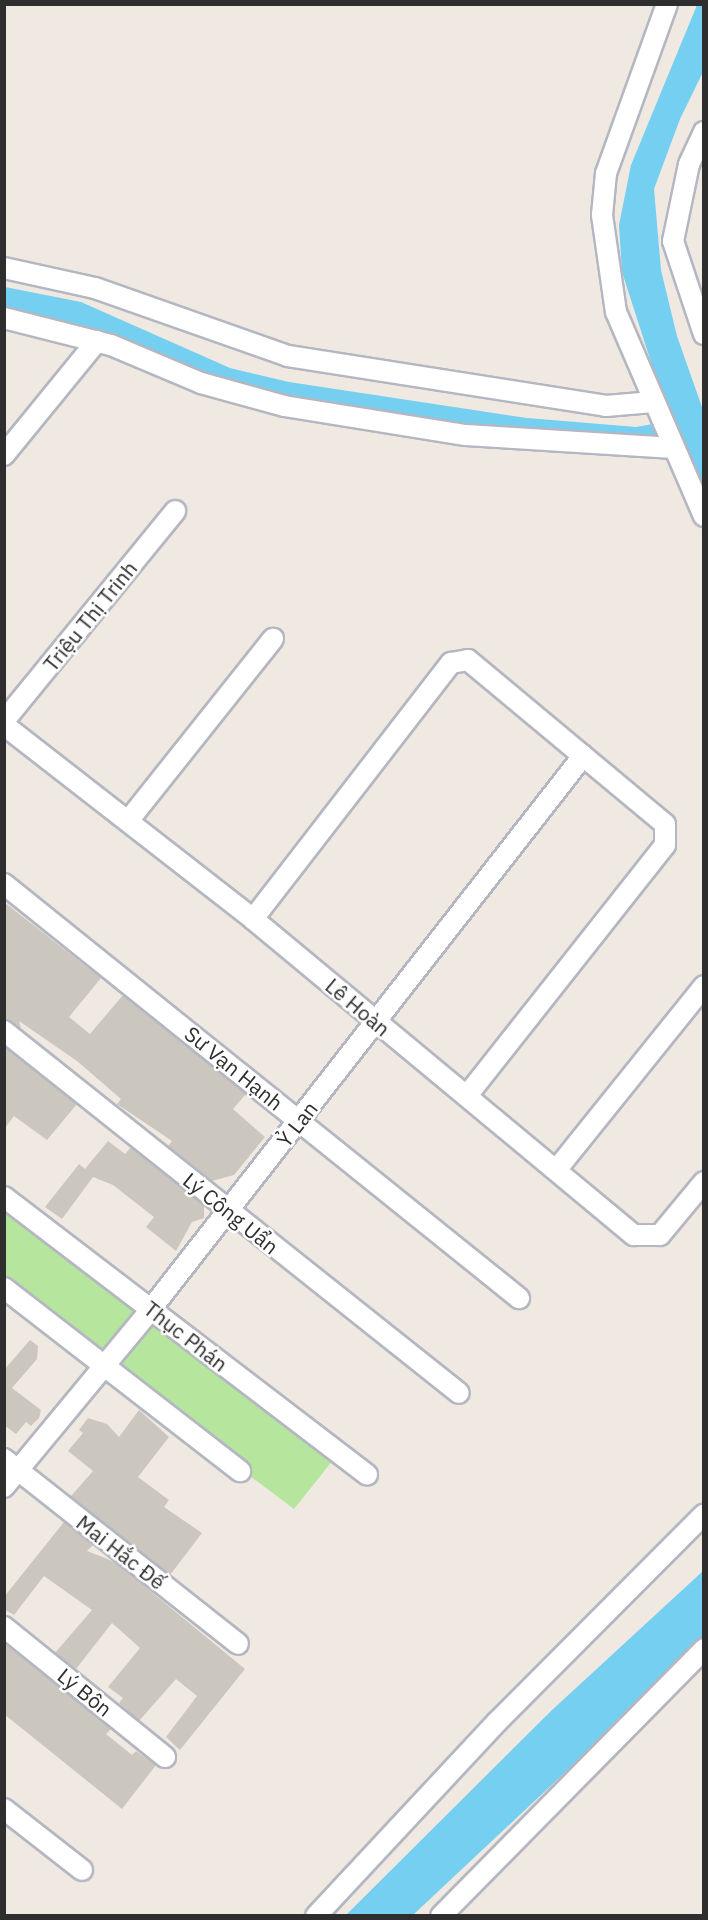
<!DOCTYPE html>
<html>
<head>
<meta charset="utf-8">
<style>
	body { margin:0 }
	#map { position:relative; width:708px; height:1920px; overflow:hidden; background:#efe9e1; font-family:"IBM Plex Sans",sans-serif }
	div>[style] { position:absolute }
	.green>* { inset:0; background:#b6e59e }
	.water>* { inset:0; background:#75cff0 }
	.building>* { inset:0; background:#cbc7bf }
	.roads { filter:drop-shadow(2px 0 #b4b7c1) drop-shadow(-2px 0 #b4b7c1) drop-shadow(0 2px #b4b7c1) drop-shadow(0 -2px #b4b7c1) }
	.minor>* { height:20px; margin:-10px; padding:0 10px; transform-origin:10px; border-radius:10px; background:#fff }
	span { translate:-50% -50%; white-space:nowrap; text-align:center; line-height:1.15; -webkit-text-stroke:5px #fff; paint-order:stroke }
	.street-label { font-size:21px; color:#2e2e2e }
	.frame { position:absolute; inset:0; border:6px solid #2e2e2e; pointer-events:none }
</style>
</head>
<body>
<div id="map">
	<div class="green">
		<div style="clip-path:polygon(4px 1197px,337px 1455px,294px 1509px,5px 1292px)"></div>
	</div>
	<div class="water">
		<div style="clip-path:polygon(697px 5px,703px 5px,703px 72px,680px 119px,654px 189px,661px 270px,677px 336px,703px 410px,703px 483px,678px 441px,522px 433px,242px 392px,94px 330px,5px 309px,5px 287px,81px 302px,230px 368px,289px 382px,527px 418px,636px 427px,670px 421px,622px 272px,619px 225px,631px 165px)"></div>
		<div style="clip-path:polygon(703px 1571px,703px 1643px,413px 1915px,345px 1916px,551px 1711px)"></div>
	</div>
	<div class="building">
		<div style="clip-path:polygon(4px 902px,101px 978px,69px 1017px,90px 1034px,123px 995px,246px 1094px,233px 1109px,265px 1137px,234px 1175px,212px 1181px,168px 1146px,172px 1141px,117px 1104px,121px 1099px,77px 1061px,19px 1021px,21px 1029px,4px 1019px)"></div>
		<div style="clip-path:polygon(4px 1047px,77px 1104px,47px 1140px,14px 1116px,4px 1129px)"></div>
		<div style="clip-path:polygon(108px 1141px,125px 1154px,131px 1147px,204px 1205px,204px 1218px,192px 1222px,176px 1251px,146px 1227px,154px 1217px,113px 1185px,93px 1177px,62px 1219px,45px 1207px,79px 1164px,85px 1169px)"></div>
		<div style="clip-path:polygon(30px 1340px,38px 1346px,37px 1359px,12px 1388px,41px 1410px,39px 1418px,31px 1426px,26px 1422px,16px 1434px,4px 1425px,4px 1370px)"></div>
		<div style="clip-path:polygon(139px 1410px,169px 1437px,138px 1477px,169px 1500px,164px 1507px,202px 1533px,170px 1575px,71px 1496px,93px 1471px,68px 1451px,83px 1433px,79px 1430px,88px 1418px,107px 1424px,119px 1437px)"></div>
		<div style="clip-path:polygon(64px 1522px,93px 1545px,87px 1551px,115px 1562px,245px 1669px,180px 1750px,166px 1737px,197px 1696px,176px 1679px,139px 1721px,119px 1703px,123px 1698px,108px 1687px,140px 1648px,112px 1623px,76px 1669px,55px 1653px,92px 1610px,44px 1576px,14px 1615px,4px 1609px,4px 1597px)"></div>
		<div style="clip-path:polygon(4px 1643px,111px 1729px,106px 1734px,132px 1755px,136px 1751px,156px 1765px,122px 1809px,4px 1714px)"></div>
	</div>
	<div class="roads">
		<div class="minor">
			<div style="left:667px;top:4px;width:180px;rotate:109.8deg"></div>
			<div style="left:606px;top:173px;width:42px;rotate:95.4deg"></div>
			<div style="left:602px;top:215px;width:98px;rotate:81.8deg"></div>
			<div style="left:616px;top:312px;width:222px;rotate:66.7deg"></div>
			<div style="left:704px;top:132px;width:35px;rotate:115deg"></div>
			<div style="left:689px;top:164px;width:79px;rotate:101.7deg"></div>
			<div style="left:673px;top:241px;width:98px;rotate:71.6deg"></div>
			<div style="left:4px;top:268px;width:93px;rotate:12.4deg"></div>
			<div style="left:95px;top:288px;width:205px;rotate:19.4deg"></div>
			<div style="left:288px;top:356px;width:322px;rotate:8.9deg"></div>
			<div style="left:606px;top:406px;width:47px;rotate:-4.9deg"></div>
			<div style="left:4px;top:318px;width:110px;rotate:14.2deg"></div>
			<div style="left:111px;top:345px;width:98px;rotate:22.9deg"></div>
			<div style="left:201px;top:383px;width:86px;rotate:15.5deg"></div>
			<div style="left:284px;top:406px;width:184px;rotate:9.1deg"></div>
			<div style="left:466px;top:435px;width:208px;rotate:3.6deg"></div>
			<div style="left:4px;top:455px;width:147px;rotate:-50.8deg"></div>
			<div style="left:4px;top:721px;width:271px;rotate:-50.8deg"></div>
			<div style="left:4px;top:725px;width:316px;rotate:37.9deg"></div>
			<div style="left:253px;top:919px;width:495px;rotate:39.7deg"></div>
			<div style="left:634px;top:1235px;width:26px"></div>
			<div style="left:660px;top:1235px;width:69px;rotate:-50.3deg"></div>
			<div style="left:128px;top:821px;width:233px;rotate:-51.5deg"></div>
			<div style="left:4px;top:884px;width:661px;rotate:38.8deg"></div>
			<div style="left:253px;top:919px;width:324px;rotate:-52.3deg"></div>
			<div style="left:451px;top:663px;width:17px;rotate:-10deg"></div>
			<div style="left:468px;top:660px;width:256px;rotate:39.8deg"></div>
			<div style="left:665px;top:824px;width:21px;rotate:90deg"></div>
			<div style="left:665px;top:845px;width:318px;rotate:128.3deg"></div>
			<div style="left:4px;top:1031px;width:581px;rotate:38.51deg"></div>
			<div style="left:557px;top:1169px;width:235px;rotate:-51.2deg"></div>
			<div style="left:4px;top:1197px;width:457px;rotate:37.4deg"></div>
			<div style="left:4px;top:1288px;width:299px;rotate:37.8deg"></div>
			<div style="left:4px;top:1459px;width:298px;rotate:38.3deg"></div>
			<div style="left:4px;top:1487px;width:231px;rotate:-50.4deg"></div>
			<div style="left:151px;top:1309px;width:702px;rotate:-52deg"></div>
			<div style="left:4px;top:1627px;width:207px;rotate:38.9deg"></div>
			<div style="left:4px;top:1809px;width:99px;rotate:38deg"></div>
			<div style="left:316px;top:1916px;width:265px;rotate:-47deg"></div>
			<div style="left:497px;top:1722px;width:293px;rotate:-45.1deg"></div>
			<div style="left:441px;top:1916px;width:375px;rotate:-45.4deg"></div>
		</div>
	</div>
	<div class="street-label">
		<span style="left:90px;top:616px;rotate:-51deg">Triệu Thị Trinh</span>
		<span style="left:358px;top:1007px;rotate:40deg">Lê Hoàn</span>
		<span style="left:234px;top:1068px;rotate:39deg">Sư Vạn Hạnh</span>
		<span style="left:297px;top:1124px;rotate:-52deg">Ỷ Lan</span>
		<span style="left:231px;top:1213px;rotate:39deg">Lý Công Uẩn</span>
		<span style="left:186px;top:1336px;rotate:38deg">Thục Phán</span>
		<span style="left:121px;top:1552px;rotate:38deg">Mai Hắc Đế</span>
		<span style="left:85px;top:1692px;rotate:39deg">Lý Bôn</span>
	</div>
	<div class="frame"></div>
</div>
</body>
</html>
